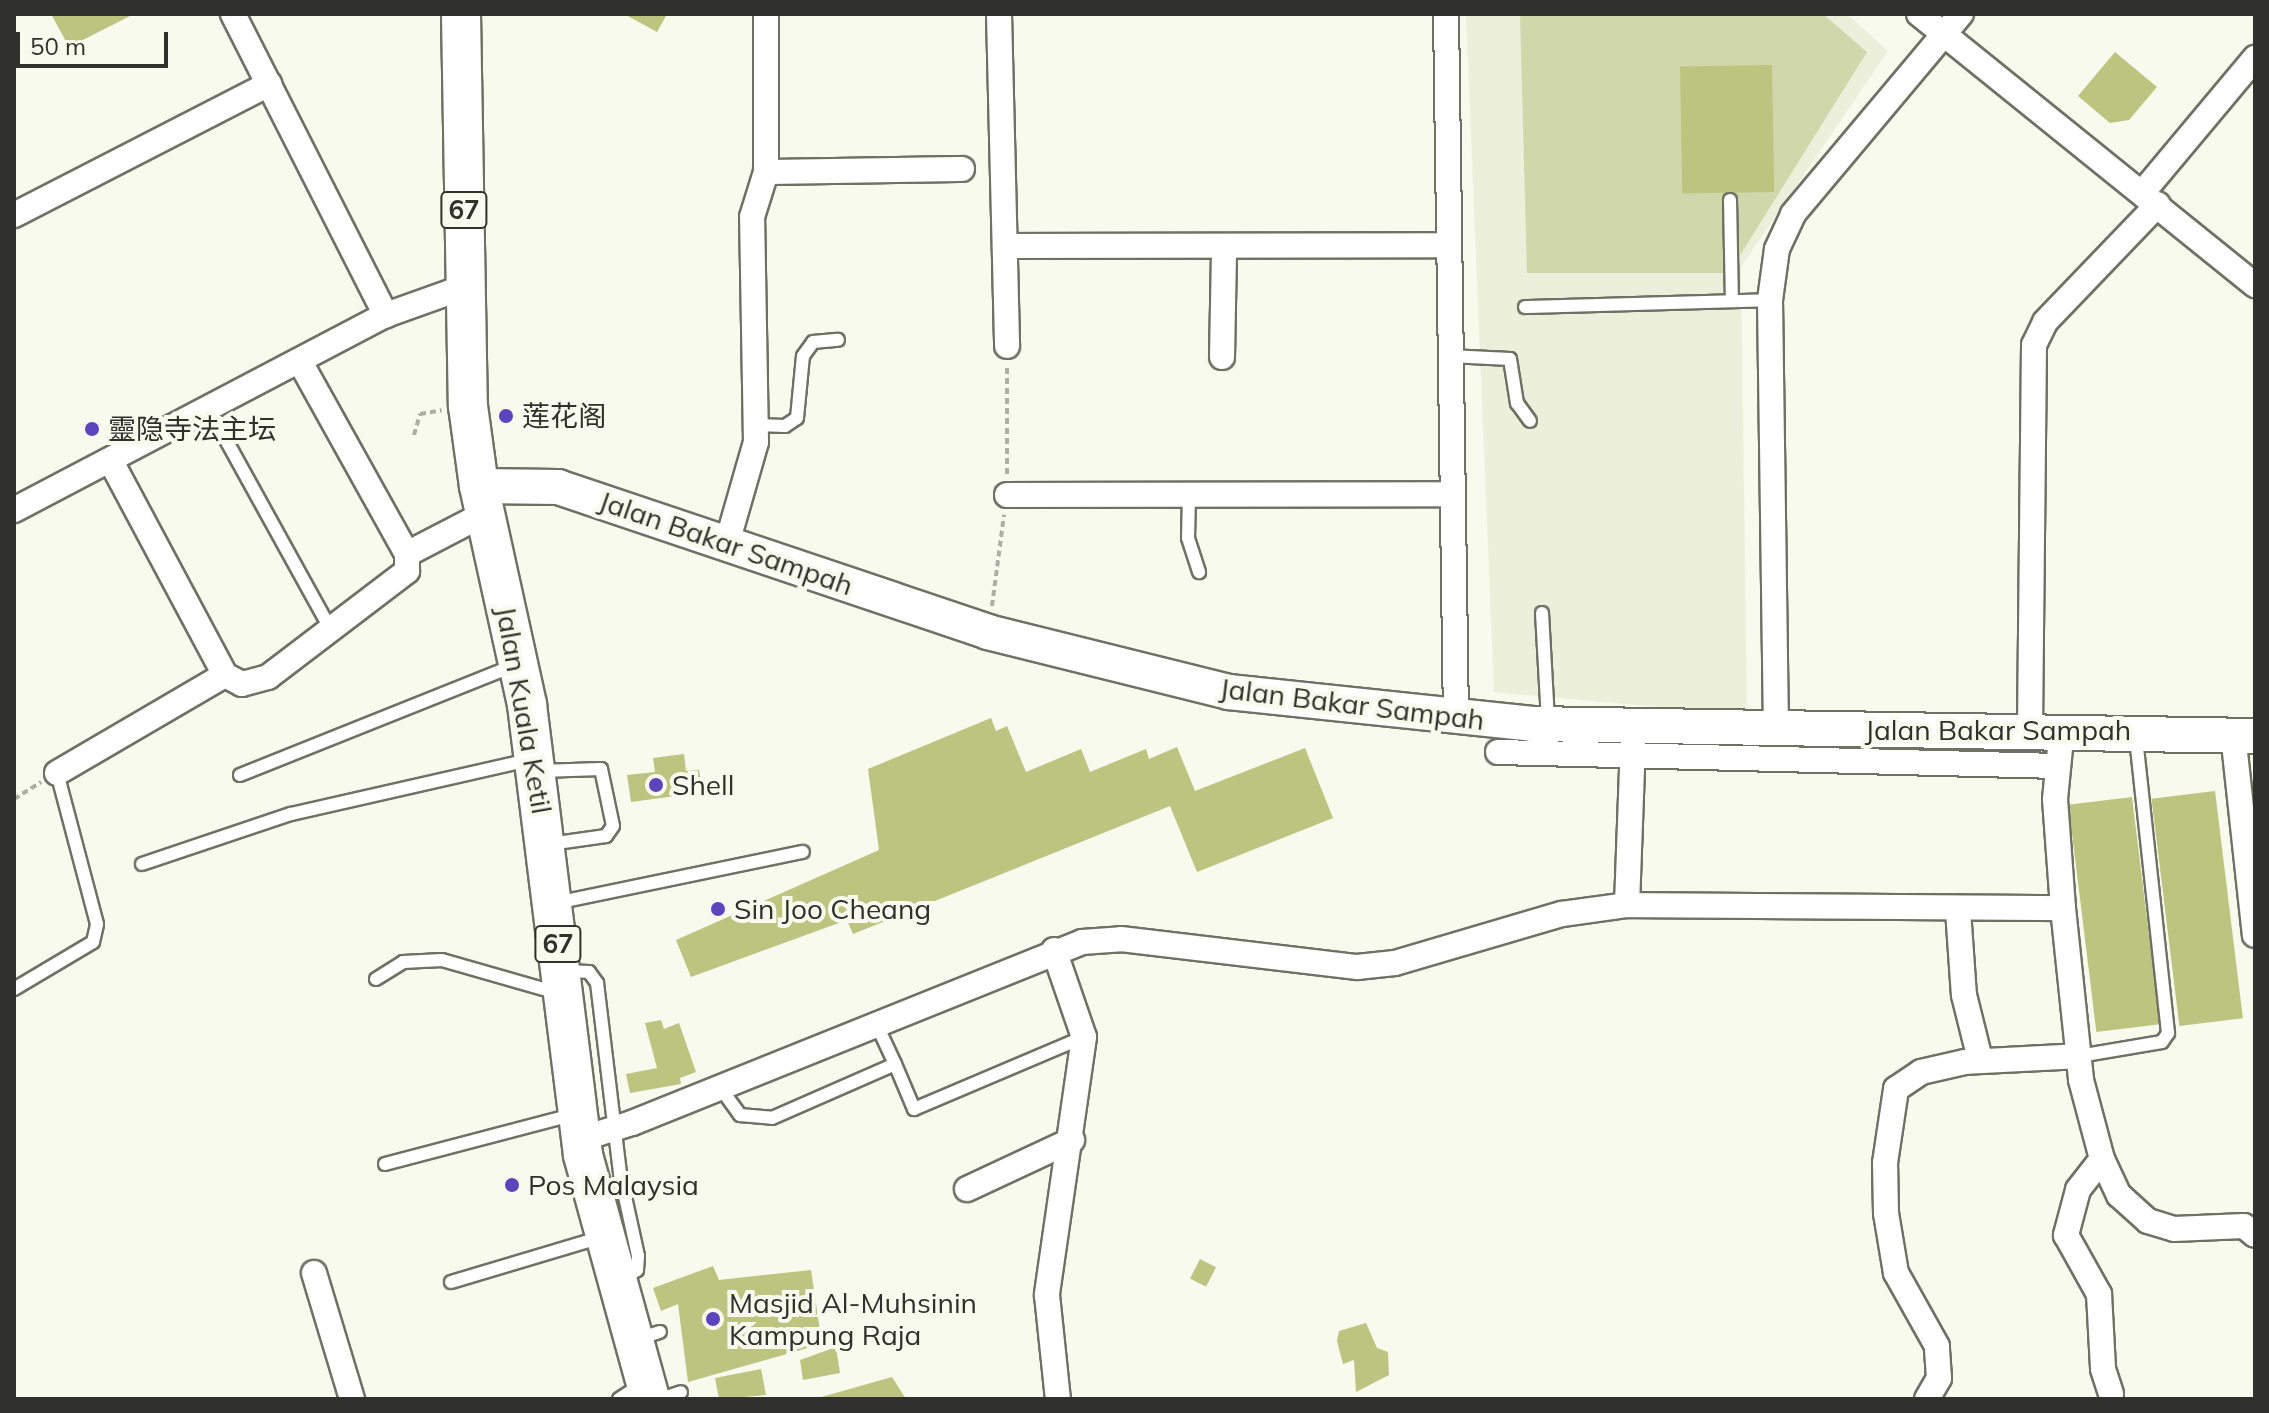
<!DOCTYPE html>
<html>
<head>
<meta charset="utf-8">
<style>
	body { margin:0 }
	#map { position:relative; width:2269px; height:1413px; overflow:hidden; background:#f7faec; font-family:Mulish,"Noto Sans SC",sans-serif }
	div>[style] { position:absolute }
	.built>* { inset:0; background:#ecf0db }
	.green>* { inset:0; background:#d0d7aa }
	.building>* { inset:0; background:#bbc57f; transform-origin:0 0 }
	.path>* { height:4px; margin-top:-2px; transform-origin:0; background:repeating-linear-gradient(90deg,#adafa5 0 6px,transparent 0 10px) }
	.roads { filter:drop-shadow(2px 0 #6f7165) drop-shadow(-2px 0 #6f7165) drop-shadow(0 2px #6f7165) drop-shadow(0 -2px #6f7165) }
	.service>* { height:12px; margin:-6px; padding:0 6px; transform-origin:6px; border-radius:6px; background:#fff }
	.minor>* { height:24px; margin:-12px; padding:0 12px; transform-origin:12px; border-radius:12px; background:#fff }
	.secondary>* { height:34px; margin:-17px; padding:0 17px; transform-origin:17px; border-radius:17px; background:#fff }
	.primary>* { height:38px; margin:-19px; padding:0 19px; transform-origin:19px; border-radius:19px; background:#fff }
	.dots>* { width:22px; height:22px; translate:-50% -50%; box-sizing:border-box; border:4px solid #f7faec; border-radius:50% }
	span { translate:-50% -50%; white-space:nowrap; text-align:center; line-height:1.15; -webkit-text-stroke:8px #f7faec; paint-order:stroke }
	.shield-label span { padding:2px 6px; background:#f7faec; border:2px solid; border-radius:6px; -webkit-text-stroke-width:0 }
	.shield-label { font-size:26px; color:#30312c; font-weight:700 }
	.poi-label { font-size:28px; color:#30312c }
	.left { translate:0 -50%; text-align:left }
	.street-label { font-size:28px; color:#30312c }
	.frame { position:absolute; inset:0; border:16px solid #30312c; pointer-events:none }
	.scale { position:absolute; left:16px; top:32px; width:152px; height:36px; box-sizing:border-box; border:4px solid #30312c; border-top:0; padding-left:10px; font-size:24px; line-height:28px; white-space:nowrap; color:#30312c; -webkit-text-stroke:6px #f7faec; paint-order:stroke }
</style>
</head>
<body>
<div id="map">
	<div class="built">
		<div style="clip-path:polygon(1466px 14px,1847px 14px,1888px 51px,1741px 267px,1747px 715px,1494px 692px)"></div>
	</div>
	<div class="green">
		<div style="clip-path:polygon(1520px 14px,1823px 14px,1867px 52px,1729px 273px,1527px 273px)"></div>
	</div>
	<div class="building">
		<div style="clip-path:polygon(51px 14px,134px 14px,69px 47px)"></div>
		<div style="clip-path:polygon(624px 14px,667px 14px,657px 32px)"></div>
		<div style="clip-path:polygon(2115px 52px,2157px 87px,2129px 120px,2110px 123px,2078px 96px)"></div>
		<div style="left:1772px;top:65px;width:127px;height:92px;rotate:89deg"></div>
		<div style="clip-path:polygon(991px 718px,996px 731px,1007px 726px,1026px 772px,1081px 749px,1090px 772px,1146px 749px,1149px 759px,1177px 747px,1195px 791px,1305px 748px,1333px 818px,1197px 872px,1170px 806px,853px 934px,847px 920px,691px 977px,676px 940px,879px 850px,868px 769px)"></div>
		<div style="clip-path:polygon(684px 754px,686px 771px,699px 770px,701px 783px,689px 785px,690px 794px,631px 802px,627px 775px,655px 772px,653px 758px)"></div>
		<div style="left:2215px;top:791px;width:229px;height:64px;rotate:83deg"></div>
		<div style="left:2132px;top:797px;width:229px;height:64px;rotate:83deg"></div>
		<div style="clip-path:polygon(661px 1020px,664px 1029px,679px 1023px,696px 1072px,680px 1078px,681px 1084px,630px 1093px,626px 1074px,657px 1068px,645px 1023px)"></div>
		<div style="left:1200px;top:1259px;width:18px;height:22px;rotate:27deg"></div>
		<div style="clip-path:polygon(713px 1266px,719px 1280px,811px 1270px,822px 1344px,688px 1382px,678px 1304px,661px 1311px,653px 1288px)"></div>
		<div style="clip-path:polygon(1366px 1323px,1377px 1348px,1388px 1352px,1389px 1375px,1356px 1392px,1354px 1360px,1343px 1364px,1337px 1341px,1339px 1331px)"></div>
		<div style="clip-path:polygon(836px 1347px,840px 1373px,803px 1380px,800px 1360px)"></div>
		<div style="clip-path:polygon(761px 1369px,766px 1395px,719px 1399px,715px 1378px)"></div>
		<div style="clip-path:polygon(892px 1377px,906px 1399px,818px 1399px,818px 1398px)"></div>
	</div>
	<div class="path">
		<div style="left:1007px;top:368px;width:107px;rotate:90deg"></div>
		<div style="left:414px;top:435px;width:22px;rotate:-74deg"></div>
		<div style="left:420px;top:414px;width:22px;rotate:-10deg"></div>
		<div style="left:992px;top:606px;width:92px;rotate:-82.5deg"></div>
		<div style="left:14px;top:799px;width:32px;rotate:-32deg"></div>
		<div style="left:2255px;top:1372px;width:20px;rotate:90deg"></div>
	</div>
	<div class="roads">
		<div class="service">
			<div style="left:1730px;top:200px;width:101px;rotate:88.9deg"></div>
			<div style="left:1525px;top:307px;width:245px;rotate:-1.6deg"></div>
			<div style="left:1449px;top:356px;width:61px;rotate:2.8deg"></div>
			<div style="left:1510px;top:359px;width:45px;rotate:81deg"></div>
			<div style="left:1517px;top:403px;width:22px;rotate:54deg"></div>
			<div style="left:209px;top:409px;width:252px;rotate:61.1deg"></div>
			<div style="left:756px;top:425px;width:29px;rotate:2deg"></div>
			<div style="left:785px;top:426px;width:14px;rotate:-34deg"></div>
			<div style="left:797px;top:418px;width:62px;rotate:-84.5deg"></div>
			<div style="left:803px;top:356px;width:17px;rotate:-54deg"></div>
			<div style="left:813px;top:342px;width:25px;rotate:-5deg"></div>
			<div style="left:1189px;top:495px;width:43px;rotate:91.3deg"></div>
			<div style="left:1188px;top:538px;width:36px;rotate:72deg"></div>
			<div style="left:1542px;top:613px;width:109px;rotate:86.8deg"></div>
			<div style="left:540px;top:771px;width:61px;rotate:-1.9deg"></div>
			<div style="left:601px;top:769px;width:58px;rotate:78.1deg"></div>
			<div style="left:613px;top:826px;width:12px;rotate:125deg"></div>
			<div style="left:606px;top:836px;width:57px;rotate:171.9deg"></div>
			<div style="left:240px;top:775px;width:296px;rotate:-21.8deg"></div>
			<div style="left:142px;top:864px;width:157px;rotate:-18.6deg"></div>
			<div style="left:291px;top:814px;width:243px;rotate:-12.8deg"></div>
			<div style="left:556px;top:903px;width:252px;rotate:-11.7deg"></div>
			<div style="left:564px;top:971px;width:25px;rotate:2deg"></div>
			<div style="left:589px;top:972px;width:14px;rotate:54deg"></div>
			<div style="left:597px;top:983px;width:192px;rotate:83.1deg"></div>
			<div style="left:620px;top:1174px;width:84px;rotate:77.6deg"></div>
			<div style="left:638px;top:1256px;width:14px;rotate:94deg"></div>
			<div style="left:637px;top:1270px;width:17px;rotate:149deg"></div>
			<div style="left:376px;top:979px;width:32px;rotate:-32deg"></div>
			<div style="left:403px;top:962px;width:39px;rotate:-3deg"></div>
			<div style="left:442px;top:960px;width:120px;rotate:16deg"></div>
			<div style="left:14px;top:989px;width:92px;rotate:-30.7deg"></div>
			<div style="left:93px;top:942px;width:18px;rotate:-77deg"></div>
			<div style="left:97px;top:924px;width:156px;rotate:-104.8deg"></div>
			<div style="left:2079px;top:1056px;width:84px;rotate:-9.6deg"></div>
			<div style="left:2162px;top:1042px;width:11px;rotate:-56deg"></div>
			<div style="left:2168px;top:1033px;width:297px;rotate:-96.2deg"></div>
			<div style="left:895px;top:1064px;width:49px;rotate:67.1deg"></div>
			<div style="left:914px;top:1109px;width:185px;rotate:-23deg"></div>
			<div style="left:719px;top:1086px;width:36px;rotate:54deg"></div>
			<div style="left:740px;top:1115px;width:32px;rotate:5deg"></div>
			<div style="left:772px;top:1118px;width:134px;rotate:-23.7deg"></div>
			<div style="left:895px;top:1064px;width:45px;rotate:-114.9deg"></div>
			<div style="left:385px;top:1164px;width:196px;rotate:-14.7deg"></div>
			<div style="left:451px;top:1282px;width:154px;rotate:-16.6deg"></div>
			<div style="left:638px;top:1339px;width:23px;rotate:-18deg"></div>
			<div style="left:619px;top:1399px;width:27px;rotate:-33deg"></div>
			<div style="left:661px;top:1399px;width:21px;rotate:-19deg"></div>
		</div>
		<div class="minor">
			<div style="left:233px;top:14px;width:338px;rotate:63.1deg"></div>
			<div style="left:999px;top:14px;width:332px;rotate:88.6deg"></div>
			<div style="left:1446px;top:14px;width:705px;rotate:89.19deg"></div>
			<div style="left:1919px;top:14px;width:432px;rotate:38.9deg"></div>
			<div style="left:766px;top:172px;width:158px;rotate:-90deg"></div>
			<div style="left:2143px;top:192px;width:175px;rotate:-50.1deg"></div>
			<div style="left:14px;top:215px;width:287px;rotate:-27.2deg"></div>
			<div style="left:1006px;top:246px;width:443px;rotate:-0.1deg"></div>
			<div style="left:1222px;top:357px;width:109px;rotate:-88.9deg"></div>
			<div style="left:1007px;top:495px;width:444px;rotate:-0.1deg"></div>
			<div style="left:14px;top:510px;width:420px;rotate:-27.7deg"></div>
			<div style="left:386px;top:315px;width:83px;rotate:-19.7deg"></div>
			<div style="left:727px;top:543px;width:105px;rotate:-74deg"></div>
			<div style="left:756px;top:442px;width:225px;rotate:-91deg"></div>
			<div style="left:752px;top:217px;width:47px;rotate:-72.7deg"></div>
			<div style="left:766px;top:172px;width:196px;rotate:-0.9deg"></div>
			<div style="left:407px;top:554px;width:87px;rotate:-27.5deg"></div>
			<div style="left:225px;top:675px;width:19px;rotate:28deg"></div>
			<div style="left:242px;top:684px;width:27px;rotate:-15deg"></div>
			<div style="left:268px;top:677px;width:175px;rotate:-37.3deg"></div>
			<div style="left:407px;top:571px;width:17px;rotate:-90deg"></div>
			<div style="left:407px;top:554px;width:220px;rotate:-119.1deg"></div>
			<div style="left:2030px;top:728px;width:383px;rotate:-89.4deg"></div>
			<div style="left:2034px;top:345px;width:25px;rotate:-64deg"></div>
			<div style="left:2045px;top:322px;width:163px;rotate:-46.2deg"></div>
			<div style="left:2062px;top:728px;width:71px;rotate:95.6deg"></div>
			<div style="left:2055px;top:799px;width:109px;rotate:85.8deg"></div>
			<div style="left:2063px;top:908px;width:173px;rotate:84deg"></div>
			<div style="left:2081px;top:1080px;width:82px;rotate:75.1deg"></div>
			<div style="left:2102px;top:1159px;width:40px;rotate:65deg"></div>
			<div style="left:2119px;top:1195px;width:39px;rotate:42deg"></div>
			<div style="left:2148px;top:1221px;width:27px;rotate:17deg"></div>
			<div style="left:2174px;top:1229px;width:70px;rotate:-2.5deg"></div>
			<div style="left:2244px;top:1226px;width:14px;rotate:39deg"></div>
			<div style="left:1776px;top:730px;width:430px;rotate:-90.8deg"></div>
			<div style="left:1770px;top:300px;width:51px;rotate:-82.2deg"></div>
			<div style="left:1777px;top:249px;width:38px;rotate:-65deg"></div>
			<div style="left:1793px;top:214px;width:261px;rotate:-50deg"></div>
			<div style="left:2233px;top:734px;width:202px;rotate:83.8deg"></div>
			<div style="left:1498px;top:752px;width:559px;rotate:1.43deg"></div>
			<div style="left:57px;top:773px;width:194px;rotate:-30.3deg"></div>
			<div style="left:225px;top:675px;width:244px;rotate:-118.1deg"></div>
			<div style="left:1627px;top:905px;width:166px;rotate:-87.9deg"></div>
			<div style="left:1958px;top:910px;width:85px;rotate:86deg"></div>
			<div style="left:1964px;top:995px;width:66px;rotate:76deg"></div>
			<div style="left:1054px;top:950px;width:92px;rotate:71deg"></div>
			<div style="left:1084px;top:1037px;width:261px;rotate:98.2deg"></div>
			<div style="left:1047px;top:1295px;width:105px;rotate:84deg"></div>
			<div style="left:581px;top:1139px;width:53px;rotate:-17.4deg"></div>
			<div style="left:632px;top:1123px;width:485px;rotate:-21.9deg"></div>
			<div style="left:1082px;top:942px;width:39px;rotate:-4deg"></div>
			<div style="left:1121px;top:939px;width:238px;rotate:6.8deg"></div>
			<div style="left:1357px;top:967px;width:38px;rotate:-6deg"></div>
			<div style="left:1395px;top:963px;width:174px;rotate:-16.4deg"></div>
			<div style="left:1562px;top:914px;width:66px;rotate:-7.9deg"></div>
			<div style="left:1627px;top:905px;width:436px;rotate:0.4deg"></div>
			<div style="left:2102px;top:1159px;width:39px;rotate:128deg"></div>
			<div style="left:2078px;top:1190px;width:47px;rotate:104.9deg"></div>
			<div style="left:2066px;top:1235px;width:68px;rotate:60.8deg"></div>
			<div style="left:2099px;top:1294px;width:75px;rotate:86.9deg"></div>
			<div style="left:2103px;top:1369px;width:26px;rotate:72deg"></div>
			<div style="left:967px;top:1189px;width:116px;rotate:-25deg"></div>
			<div style="left:314px;top:1273px;width:132px;rotate:73.2deg"></div>
			<div style="left:1927px;top:1399px;width:24px;rotate:-60deg"></div>
			<div style="left:1939px;top:1378px;width:32px;rotate:-94deg"></div>
			<div style="left:1937px;top:1346px;width:84px;rotate:-119.3deg"></div>
			<div style="left:1896px;top:1273px;width:61px;rotate:-99.5deg"></div>
			<div style="left:1886px;top:1213px;width:50px;rotate:-91.1deg"></div>
			<div style="left:1885px;top:1163px;width:75px;rotate:-81.5deg"></div>
			<div style="left:1896px;top:1089px;width:30px;rotate:-34deg"></div>
			<div style="left:1921px;top:1072px;width:45px;rotate:-12.8deg"></div>
			<div style="left:1965px;top:1062px;width:114px;rotate:-3deg"></div>
		</div>
		<div class="secondary">
			<div style="left:479px;top:486px;width:79px;rotate:0.7deg"></div>
			<div style="left:558px;top:487px;width:454px;rotate:18.6deg"></div>
			<div style="left:988px;top:632px;width:248px;rotate:14deg"></div>
			<div style="left:1229px;top:692px;width:305px;rotate:6deg"></div>
			<div style="left:1532px;top:724px;width:723px;rotate:0.95deg"></div>
		</div>
		<div class="primary">
			<div style="left:461px;top:14px;width:392px;rotate:89deg"></div>
			<div style="left:468px;top:406px;width:81px;rotate:82.2deg"></div>
			<div style="left:479px;top:486px;width:224px;rotate:77.6deg"></div>
			<div style="left:527px;top:705px;width:453px;rotate:82.9deg"></div>
			<div style="left:583px;top:1155px;width:253px;rotate:74.6deg"></div>
		</div>
	</div>
	<div class="dots">
		<div style="left:506px;top:416px;background:#5b44bc"></div>
		<div style="left:92px;top:429px;background:#5b44bc"></div>
		<div style="left:656px;top:785px;background:#5b44bc"></div>
		<div style="left:718px;top:909px;background:#5b44bc"></div>
		<div style="left:512px;top:1185px;background:#5b44bc"></div>
		<div style="left:713px;top:1319px;background:#5b44bc"></div>
	</div>
	<div class="shield-label">
		<span style="left:464px;top:210px">67</span>
		<span style="left:558px;top:944px">67</span>
	</div>
	<div class="poi-label">
		<span class="left" style="left:522px;top:416px">莲花阁</span>
		<span class="left" style="left:108px;top:429px">靈隐寺法主坛</span>
		<span class="left" style="left:672px;top:785px">Shell</span>
		<span class="left" style="left:734px;top:909px">Sin Joo Cheang</span>
		<span class="left" style="left:528px;top:1185px">Pos Malaysia</span>
		<span class="left" style="left:729px;top:1319px">Masjid Al-Muhsinin<br>Kampung Raja</span>
	</div>
	<div class="street-label">
		<span style="left:726px;top:543px;rotate:19deg">Jalan Bakar Sampah</span>
		<span style="left:1352px;top:704px;rotate:7deg">Jalan Bakar Sampah</span>
		<span style="left:524px;top:710px;rotate:80deg">Jalan Kuala Ketil</span>
		<span style="left:1998px;top:730px">Jalan Bakar Sampah</span>
	</div>
	<div class="frame"></div>
	<div class="scale">50 m</div>
</div>
</body>
</html>
